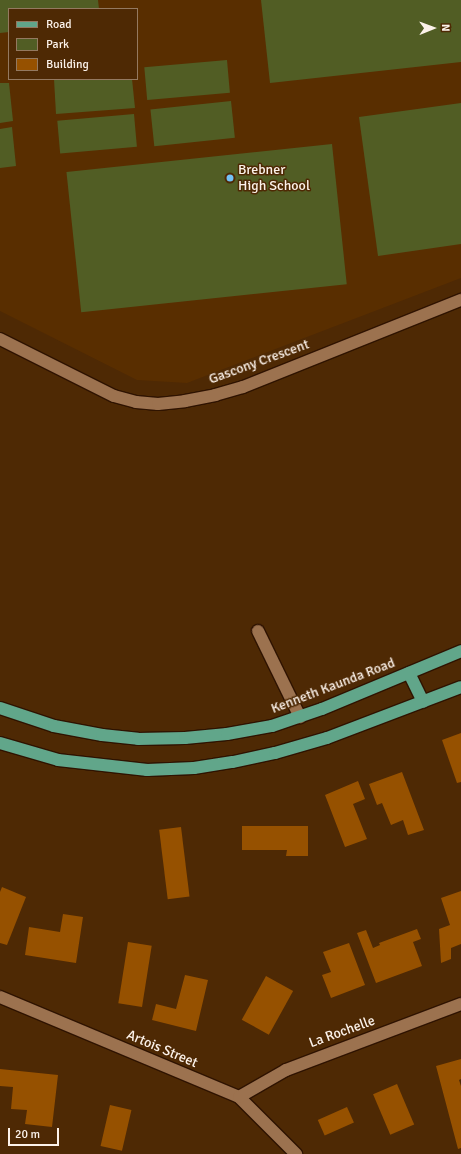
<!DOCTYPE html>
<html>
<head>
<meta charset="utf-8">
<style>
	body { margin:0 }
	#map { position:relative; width:461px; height:1154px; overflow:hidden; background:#4e2904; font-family:Signika,sans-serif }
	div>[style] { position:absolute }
	.built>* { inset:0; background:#592e00 }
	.green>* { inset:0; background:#515d24; transform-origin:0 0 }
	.building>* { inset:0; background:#965100; transform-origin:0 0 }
	.roads { filter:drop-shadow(1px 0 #2f1300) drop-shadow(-1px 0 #2f1300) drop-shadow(0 1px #2f1300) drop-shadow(0 -1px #2f1300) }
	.minor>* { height:12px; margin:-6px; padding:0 6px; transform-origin:6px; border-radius:6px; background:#9c724f }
	.major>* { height:12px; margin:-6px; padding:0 6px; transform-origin:6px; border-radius:6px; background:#61a68a }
	.dots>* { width:11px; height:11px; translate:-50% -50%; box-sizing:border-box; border:2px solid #4e2904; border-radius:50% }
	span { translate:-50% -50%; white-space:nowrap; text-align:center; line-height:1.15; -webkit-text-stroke:3px #4e2904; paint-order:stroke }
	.poi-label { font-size:14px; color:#fcf2ea }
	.left { translate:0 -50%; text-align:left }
	.street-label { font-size:14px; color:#fcf2ea }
	.legend { position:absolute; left:8px; top:8px; width:130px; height:72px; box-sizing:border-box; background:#4e2904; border:1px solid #947960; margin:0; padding:5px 7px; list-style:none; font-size:12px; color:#fcf2ea }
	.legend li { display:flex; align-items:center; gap:8px; height:20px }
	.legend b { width:20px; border:1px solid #947960 }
	.north { position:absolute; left:413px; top:8px; width:40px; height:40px; -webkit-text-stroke:3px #4e2904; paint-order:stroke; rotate:89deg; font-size:11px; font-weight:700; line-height:16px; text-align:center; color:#fcf2ea }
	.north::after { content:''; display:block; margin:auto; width:14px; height:18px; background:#fcf2ea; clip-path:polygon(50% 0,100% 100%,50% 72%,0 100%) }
	.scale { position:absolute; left:8px; top:1128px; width:51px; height:18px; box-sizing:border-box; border:2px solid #fcf2ea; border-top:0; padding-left:5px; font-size:12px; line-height:14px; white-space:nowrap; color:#fcf2ea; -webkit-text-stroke:3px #4e2904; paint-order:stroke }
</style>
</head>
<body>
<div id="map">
	<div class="built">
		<div style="clip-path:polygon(evenodd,0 0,461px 0,461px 278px,187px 383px,137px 380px,0 311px,0 0,9px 9px,137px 9px,137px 79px,9px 79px,9px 9px)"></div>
	</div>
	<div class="green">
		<div style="clip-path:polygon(0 0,98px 0,99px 9px,9px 9px,9px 32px,0 33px)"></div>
		<div style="clip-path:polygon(261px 0,461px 0,461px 62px,270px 83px)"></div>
		<div style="left:227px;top:60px;width:33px;height:83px;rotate:85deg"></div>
		<div style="clip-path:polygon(54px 79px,132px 79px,135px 108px,56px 114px)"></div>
		<div style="clip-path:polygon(0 83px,9px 83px,13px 121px,0 123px)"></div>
		<div style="left:231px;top:101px;width:37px;height:81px;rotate:84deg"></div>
		<div style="clip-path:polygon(461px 103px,461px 244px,378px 256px,359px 117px)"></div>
		<div style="left:134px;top:114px;width:33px;height:77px;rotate:85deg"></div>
		<div style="clip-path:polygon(12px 127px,16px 166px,0 168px,0 129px)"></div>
		<div style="left:332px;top:144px;width:141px;height:267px;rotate:84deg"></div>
	</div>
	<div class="building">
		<div style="clip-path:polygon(461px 733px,461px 782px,457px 783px,442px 740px)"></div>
		<div style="clip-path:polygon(402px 772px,424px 830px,408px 835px,403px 820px,391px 825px,382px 803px,377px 805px,369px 784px)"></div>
		<div style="clip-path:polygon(358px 781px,365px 799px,353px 804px,367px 839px,345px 847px,325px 795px)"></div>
		<div style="clip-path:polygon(242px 826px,308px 826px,308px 856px,286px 856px,287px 850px,242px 850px)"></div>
		<div style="left:181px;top:827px;width:70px;height:22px;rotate:83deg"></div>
		<div style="clip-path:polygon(2px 887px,26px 897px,7px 945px,0 943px,0 892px)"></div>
		<div style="clip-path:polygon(461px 891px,461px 944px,451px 948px,451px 959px,441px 963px,439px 929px,450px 925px,441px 898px)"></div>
		<div style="clip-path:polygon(63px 914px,83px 917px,76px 963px,25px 955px,29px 927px,60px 932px)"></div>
		<div style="clip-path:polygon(417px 929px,421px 939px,413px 942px,422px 966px,376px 983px,357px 933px,366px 930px,373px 948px,380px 945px,379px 943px)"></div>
		<div style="left:128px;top:942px;width:24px;height:62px;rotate:9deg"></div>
		<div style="clip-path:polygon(349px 943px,365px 985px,331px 998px,322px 975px,331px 972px,323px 952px)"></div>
		<div style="clip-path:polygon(185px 975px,208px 980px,196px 1031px,152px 1020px,156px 1004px,176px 1009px)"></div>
		<div style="left:266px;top:976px;width:31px;height:50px;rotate:29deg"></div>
		<div style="clip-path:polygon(461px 1059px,461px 1079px,459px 1080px,461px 1086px,461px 1148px,458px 1149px,436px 1066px)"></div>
		<div style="clip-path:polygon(0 1069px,58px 1075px,52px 1127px,25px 1124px,27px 1110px,11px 1109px,13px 1087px,0 1086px)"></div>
		<div style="left:397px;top:1084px;width:44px;height:26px;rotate:67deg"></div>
		<div style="left:110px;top:1105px;width:22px;height:42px;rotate:13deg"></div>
		<div style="left:347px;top:1107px;width:17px;height:32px;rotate:66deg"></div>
	</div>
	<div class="roads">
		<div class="minor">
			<div style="left:0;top:339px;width:127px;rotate:26.6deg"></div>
			<div style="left:114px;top:396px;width:23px;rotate:15deg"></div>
			<div style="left:136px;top:402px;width:22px;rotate:5deg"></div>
			<div style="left:158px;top:404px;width:27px;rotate:-6deg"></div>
			<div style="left:185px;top:401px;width:31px;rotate:-11deg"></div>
			<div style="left:215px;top:395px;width:29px;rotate:-16deg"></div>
			<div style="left:243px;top:387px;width:235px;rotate:-21.8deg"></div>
			<div style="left:258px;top:631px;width:96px;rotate:64deg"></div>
			<div style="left:0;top:997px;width:259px;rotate:22.7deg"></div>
			<div style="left:239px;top:1097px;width:81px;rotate:45deg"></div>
			<div style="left:239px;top:1097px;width:54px;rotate:-29.9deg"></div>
			<div style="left:286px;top:1070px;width:187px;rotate:-20.7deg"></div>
		</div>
		<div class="major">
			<div style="left:409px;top:673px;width:32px;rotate:64deg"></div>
			<div style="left:0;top:708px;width:57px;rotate:18.4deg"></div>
			<div style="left:54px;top:726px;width:49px;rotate:10.6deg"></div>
			<div style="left:102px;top:735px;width:36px;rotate:6deg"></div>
			<div style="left:138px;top:739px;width:47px;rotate:-1.2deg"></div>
			<div style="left:185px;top:738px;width:42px;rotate:-5.4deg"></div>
			<div style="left:227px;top:734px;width:46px;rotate:-10.1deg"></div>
			<div style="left:272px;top:726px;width:53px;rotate:-18.8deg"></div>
			<div style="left:322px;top:709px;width:151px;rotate:-22.6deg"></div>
			<div style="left:0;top:743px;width:60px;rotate:16.3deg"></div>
			<div style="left:58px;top:760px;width:90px;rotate:6.4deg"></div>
			<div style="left:147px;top:770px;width:47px;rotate:-2.4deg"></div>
			<div style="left:194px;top:768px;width:39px;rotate:-9deg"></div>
			<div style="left:233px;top:762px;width:43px;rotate:-12.1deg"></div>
			<div style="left:275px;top:753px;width:54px;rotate:-16.1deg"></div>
			<div style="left:327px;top:738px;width:143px;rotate:-20.8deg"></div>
		</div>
	</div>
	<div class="dots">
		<div style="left:230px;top:178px;background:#73c1f5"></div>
	</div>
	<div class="poi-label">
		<span class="left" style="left:238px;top:178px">Brebner<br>High School</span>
	</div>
	<div class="street-label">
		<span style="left:259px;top:362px;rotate:-20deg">Gascony Crescent</span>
		<span style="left:333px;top:686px;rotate:-21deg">Kenneth Kaunda Road</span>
		<span style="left:342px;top:1032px;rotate:-20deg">La Rochelle</span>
		<span style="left:162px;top:1049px;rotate:23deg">Artois Street</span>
	</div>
	<ul class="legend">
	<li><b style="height:5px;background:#61a68a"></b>Road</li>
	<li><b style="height:11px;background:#515d24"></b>Park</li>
	<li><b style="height:11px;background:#965100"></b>Building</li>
	</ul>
	<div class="north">N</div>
	<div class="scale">20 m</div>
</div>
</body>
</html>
